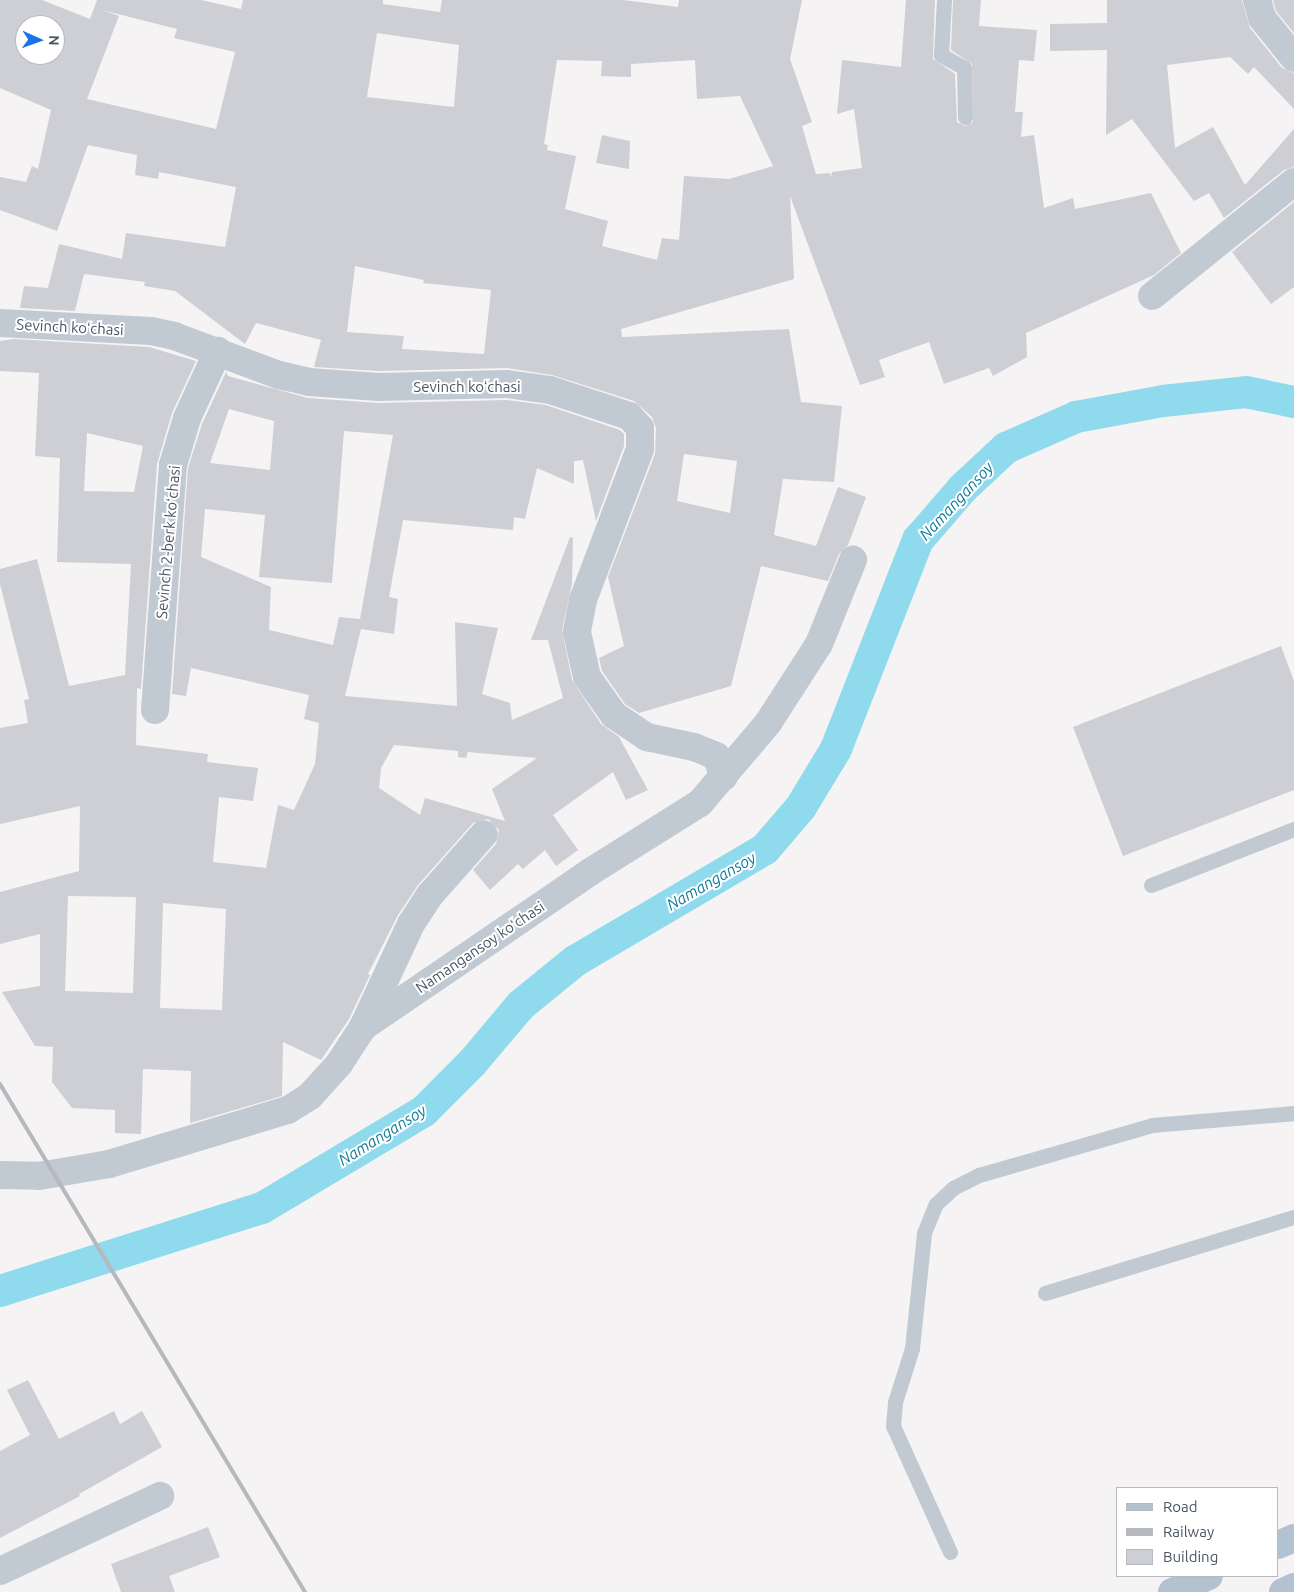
<!DOCTYPE html>
<html>
<head>
<meta charset="utf-8">
<style>
	body { margin:0 }
	#map { position:relative; width:1294px; height:1592px; overflow:hidden; background:#f5f3f3; font-family:Ubuntu,sans-serif }
	div>[style] { position:absolute }
	.canal>* { height:32px; margin:-16px; padding:0 16px; transform-origin:16px; border-radius:16px; background:#90daee }
	.building>* { inset:0; background:#cdcfd5 }
	.service>* { height:15px; margin:-7.5px; padding:0 7.5px; transform-origin:7.5px; border-radius:7.5px; background:#c1cad2 }
	.minor>* { height:28px; margin:-14px; padding:0 14px; transform-origin:14px; border-radius:14px; background:#c1cad2 }
	.primary>* { height:28px; margin:-14px; padding:0 14px; transform-origin:14px; border-radius:14px; background:#b3c2d1 }
	.rail>* { height:4px; margin:-2px; padding:0 2px; transform-origin:2px; border-radius:2px; background:#b5b8bd }
	span { translate:-50% -50%; white-space:nowrap; text-align:center; line-height:1.15; -webkit-text-stroke:4px #fff; paint-order:stroke }
	.street-label { font-size:15px; color:#4a5661 }
	.water-label { font-size:16px; color:#0c7c9b; font-style:italic }
	.legend { position:absolute; left:1116px; top:1487px; width:162px; height:90px; box-sizing:border-box; background:#fff; border:1px solid #b7bbc0; margin:0; padding:6px 9px; list-style:none; font-size:15px; color:#4a5661 }
	.legend li { display:flex; align-items:center; gap:10px; height:25px }
	.legend b { width:25px; border:1px solid #b7bbc0 }
	.north { position:absolute; left:15px; top:15px; width:50px; height:50px; box-sizing:border-box; background:#fff; border:1px solid #b7bbc0; border-radius:50%; rotate:92deg; font-size:14px; font-weight:700; line-height:20px; text-align:center; color:#4a5661 }
	.north::after { content:''; display:block; margin:auto; width:18px; height:22px; background:#1a73e8; clip-path:polygon(50% 0,100% 100%,50% 72%,0 100%) }
</style>
</head>
<body>
<div id="map">
	<div class="canal">
		<div style="left:0;top:1291px;width:275px;rotate:-17.6deg"></div>
		<div style="left:262px;top:1208px;width:189px;rotate:-30.9deg"></div>
		<div style="left:424px;top:1111px;width:68px;rotate:-45deg"></div>
		<div style="left:472px;top:1063px;width:76px;rotate:-49.8deg"></div>
		<div style="left:521px;top:1005px;width:70px;rotate:-39.2deg"></div>
		<div style="left:575px;top:961px;width:221px;rotate:-30.5deg"></div>
		<div style="left:765px;top:849px;width:55px;rotate:-49.4deg"></div>
		<div style="left:801px;top:807px;width:68px;rotate:-58.9deg"></div>
		<div style="left:836px;top:749px;width:225px;rotate:-68.6deg"></div>
		<div style="left:918px;top:540px;width:69px;rotate:-49.1deg"></div>
		<div style="left:963px;top:488px;width:59px;rotate:-42.9deg"></div>
		<div style="left:1006px;top:448px;width:77px;rotate:-23.9deg"></div>
		<div style="left:1076px;top:417px;width:88px;rotate:-10.4deg"></div>
		<div style="left:1163px;top:401px;width:83px;rotate:-6.2deg"></div>
		<div style="left:1246px;top:392px;width:49px;rotate:11.8deg"></div>
	</div>
	<div class="building">
		<div style="clip-path:polygon(evenodd,0 0,42px 0,90px 19px,97px 0,201px 0,241px 9px,243px 0,383px 0,383px 4px,440px 12px,442px 0,623px 0,678px 7px,679px 0,802px 0,790px 59px,812px 122px,802px 126px,816px 174px,830px 173px,831px 177px,832px 172px,862px 168px,854px 109px,837px 114px,842px 60px,901px 67px,906px 0,935px 0,933px 59px,955px 74px,957px 122px,965px 126px,973px 122px,972px 64px,951px 50px,953px 0,981px 0,979px 26px,1037px 30px,1034px 61px,1019px 60px,1015px 112px,1023px 112px,1021px 137px,1034px 135px,1044px 208px,1073px 198px,1075px 209px,1151px 193px,1181px 253px,1154px 275px,1026px 333px,1027px 357px,993px 376px,989px 368px,944px 384px,929px 342px,879px 360px,885px 377px,860px 385px,790px 196px,794px 279px,621px 329px,622px 337px,789px 329px,801px 402px,842px 406px,834px 482px,783px 479px,774px 535px,816px 546px,838px 487px,866px 497px,848px 545px,839px 554px,828px 581px,761px 566px,731px 686px,639px 713px,625px 704px,602px 671px,599px 658px,624px 646px,608px 577px,655px 454px,656px 428px,652px 417px,634px 401px,552px 375px,507px 368px,379px 371px,314px 367px,321px 340px,256px 323px,245px 344px,175px 291px,144px 286px,145px 282px,84px 274px,75px 311px,20px 308px,24px 286px,48px 288px,59px 244px,122px 259px,126px 233px,225px 247px,236px 187px,159px 172px,158px 179px,135px 175px,137px 155px,88px 145px,57px 231px,0 210px,0 177px,26px 182px,32px 166px,38px 169px,51px 110px,0 88px,0 0,102px 10px,177px 29px,174px 38px,235px 52px,216px 129px,87px 99px,119px 16px,102px 10px,0 0,25px 25px,55px 25px,55px 55px,25px 55px,25px 25px,0 0,377px 33px,459px 45px,454px 107px,367px 97px,377px 33px,0 0,557px 60px,602px 61px,601px 76px,631px 77px,631px 64px,695px 60px,697px 99px,740px 96px,773px 166px,729px 179px,684px 176px,679px 240px,662px 238px,657px 260px,602px 246px,608px 221px,565px 209px,576px 156px,547px 150px,548px 145px,544px 144px,557px 60px,0 0,355px 266px,424px 280px,423px 283px,491px 290px,484px 354px,402px 349px,404px 336px,347px 332px,355px 266px,0 0,684px 454px,737px 461px,730px 513px,677px 501px,684px 454px)"></div>
		<div style="clip-path:polygon(1107px 0,1242px 0,1250px 28px,1282px 68px,1294px 73px,1294px 109px,1254px 67px,1248px 74px,1230px 57px,1167px 65px,1175px 148px,1213px 127px,1245px 185px,1294px 129px,1294px 167px,1284px 170px,1224px 218px,1209px 193px,1194px 201px,1132px 119px,1106px 135px,1107px 50px,1050px 51px,1050px 24px,1107px 23px)"></div>
		<div style="clip-path:polygon(1273px 0,1294px 0,1294px 33px,1276px 11px)"></div>
		<div style="clip-path:polygon(602px 135px,630px 141px,629px 169px,596px 163px)"></div>
		<div style="clip-path:polygon(1294px 202px,1294px 287px,1271px 304px,1232px 252px)"></div>
		<div style="clip-path:polygon(evenodd,14px 339px,149px 347px,196px 361px,172px 413px,157px 464px,141px 689px,137px 688px,136px 745px,208px 754px,207px 762px,258px 768px,253px 801px,219px 797px,213px 862px,266px 868px,278px 805px,294px 810px,315px 764px,319px 723px,304px 719px,309px 695px,191px 668px,186px 696px,172px 694px,188px 468px,202px 424px,226px 372px,228px 376px,308px 398px,379px 403px,506px 400px,546px 405px,620px 430px,624px 434px,624px 446px,596px 521px,583px 460px,574px 461px,574px 484px,537px 468px,525px 519px,514px 517px,513px 530px,403px 520px,389px 597px,398px 599px,394px 634px,361px 629px,345px 696px,457px 706px,455px 622px,498px 628px,482px 694px,510px 703px,512px 720px,563px 698px,548px 640px,531px 640px,570px 537px,573px 538px,572px 584px,562px 630px,572px 680px,601px 724px,619px 737px,648px 790px,626px 800px,613px 772px,553px 815px,578px 850px,556px 866px,545px 850px,523px 869px,518px 864px,490px 890px,473px 870px,496px 844px,499px 830px,488px 819px,473px 823px,418px 885px,398px 915px,368px 974px,370px 975px,349px 1019px,321px 1060px,283px 1042px,282px 1096px,190px 1123px,191px 1071px,143px 1069px,141px 1134px,115px 1133px,115px 1110px,72px 1108px,52px 1082px,53px 1047px,35px 1046px,2px 992px,40px 986px,40px 934px,0 944px,0 892px,79px 871px,80px 806px,0 824px,0 728px,28px 723px,24px 700px,29px 699px,0 584px,0 569px,37px 559px,69px 686px,125px 675px,131px 564px,57px 562px,60px 458px,35px 456px,39px 373px,0 371px,0 341px,14px 339px,229px 409px,274px 421px,270px 470px,210px 463px,229px 409px,14px 339px,344px 431px,393px 435px,360px 619px,339px 617px,333px 645px,269px 630px,271px 587px,201px 557px,205px 509px,265px 515px,259px 577px,332px 583px,344px 431px,14px 339px,87px 433px,143px 446px,134px 492px,84px 491px,87px 433px,14px 339px,394px 745px,458px 751px,458px 757px,466px 758px,468px 752px,537px 758px,492px 789px,505px 821px,425px 798px,420px 815px,379px 788px,381px 768px,394px 745px,14px 339px,68px 896px,136px 897px,133px 993px,65px 991px,68px 896px,14px 339px,163px 903px,226px 909px,222px 1010px,160px 1008px,163px 903px)"></div>
		<div style="clip-path:polygon(1281px 646px,1294px 681px,1294px 790px,1123px 856px,1073px 727px)"></div>
		<div style="clip-path:polygon(28px 1380px,59px 1439px,114px 1411px,120px 1424px,142px 1411px,162px 1447px,79px 1494px,80px 1496px,0 1538px,0 1451px,30px 1435px,7px 1390px)"></div>
		<div style="clip-path:polygon(208px 1527px,220px 1557px,169px 1576px,175px 1592px,121px 1592px,111px 1564px)"></div>
	</div>
	<div class="service">
		<div style="left:944px;top:0;width:55px;rotate:93.1deg"></div>
		<div style="left:941px;top:55px;width:26px;rotate:29deg"></div>
		<div style="left:964px;top:68px;width:49px;rotate:88.8deg"></div>
		<div style="left:1151px;top:885px;width:154px;rotate:-21.4deg"></div>
		<div style="left:1045px;top:1293px;width:260px;rotate:-17deg"></div>
		<div style="left:950px;top:1552px;width:138px;rotate:-114.3deg"></div>
		<div style="left:893px;top:1426px;width:24px;rotate:-85deg"></div>
		<div style="left:895px;top:1402px;width:57px;rotate:-72.5deg"></div>
		<div style="left:912px;top:1348px;width:116px;rotate:-84deg"></div>
		<div style="left:924px;top:1233px;width:31px;rotate:-68deg"></div>
		<div style="left:936px;top:1204px;width:23px;rotate:-43deg"></div>
		<div style="left:953px;top:1188px;width:29px;rotate:-27deg"></div>
		<div style="left:979px;top:1175px;width:180px;rotate:-16.1deg"></div>
		<div style="left:1152px;top:1125px;width:143px;rotate:-4.8deg"></div>
	</div>
	<div class="minor">
		<div style="left:1257px;top:0;width:19px;rotate:74deg"></div>
		<div style="left:1262px;top:18px;width:51px;rotate:51.3deg"></div>
		<div style="left:1152px;top:296px;width:182px;rotate:-38.8deg"></div>
		<div style="left:0;top:323px;width:151px;rotate:3deg"></div>
		<div style="left:151px;top:331px;width:24px;rotate:12deg"></div>
		<div style="left:174px;top:336px;width:112px;rotate:20.4deg"></div>
		<div style="left:279px;top:375px;width:31px;rotate:13deg"></div>
		<div style="left:309px;top:382px;width:70px;rotate:4.1deg"></div>
		<div style="left:379px;top:387px;width:128px;rotate:-1.3deg"></div>
		<div style="left:507px;top:384px;width:43px;rotate:7.9deg"></div>
		<div style="left:550px;top:390px;width:83px;rotate:18.2deg"></div>
		<div style="left:629px;top:416px;width:16px;rotate:47deg"></div>
		<div style="left:640px;top:428px;width:21px;rotate:90deg"></div>
		<div style="left:640px;top:449px;width:161px;rotate:110.7deg"></div>
		<div style="left:583px;top:600px;width:33px;rotate:101deg"></div>
		<div style="left:577px;top:632px;width:46px;rotate:77.5deg"></div>
		<div style="left:587px;top:677px;width:47px;rotate:54.6deg"></div>
		<div style="left:614px;top:715px;width:40px;rotate:34deg"></div>
		<div style="left:647px;top:737px;width:48px;rotate:12deg"></div>
		<div style="left:694px;top:747px;width:24px;rotate:22deg"></div>
		<div style="left:716px;top:756px;width:22px;rotate:69deg"></div>
		<div style="left:155px;top:710px;width:246px;rotate:-85.8deg"></div>
		<div style="left:173px;top:465px;width:49px;rotate:-73.4deg"></div>
		<div style="left:187px;top:418px;width:74px;rotate:-65.2deg"></div>
		<div style="left:363px;top:1027px;width:114px;rotate:-65deg"></div>
		<div style="left:411px;top:924px;width:35px;rotate:-57deg"></div>
		<div style="left:430px;top:895px;width:81px;rotate:-48.5deg"></div>
		<div style="left:0;top:1175px;width:39px;rotate:1deg"></div>
		<div style="left:39px;top:1176px;width:71px;rotate:-9.7deg"></div>
		<div style="left:109px;top:1164px;width:187px;rotate:-16.8deg"></div>
		<div style="left:288px;top:1110px;width:26px;rotate:-32deg"></div>
		<div style="left:310px;top:1096px;width:43px;rotate:-47.8deg"></div>
		<div style="left:339px;top:1064px;width:44px;rotate:-57deg"></div>
		<div style="left:363px;top:1027px;width:275px;rotate:-34.3deg"></div>
		<div style="left:590px;top:872px;width:130px;rotate:-32.1deg"></div>
		<div style="left:700px;top:803px;width:105px;rotate:-49.6deg"></div>
		<div style="left:768px;top:723px;width:94px;rotate:-57.2deg"></div>
		<div style="left:819px;top:644px;width:91px;rotate:-68deg"></div>
		<div style="left:0;top:1571px;width:177px;rotate:-25.1deg"></div>
	</div>
	<div class="primary">
		<div style="left:1278px;top:1545px;width:17px;rotate:-24deg"></div>
		<div style="left:1172px;top:1592px;width:40px;rotate:-23.4deg"></div>
		<div style="left:1283px;top:1592px;width:12px;rotate:-24deg"></div>
	</div>
	<div class="rail">
		<div style="left:0;top:1084px;width:593px;rotate:59.02deg"></div>
	</div>
	<div class="street-label">
		<span style="left:70px;top:327px;rotate:3deg">Sevinch koʻchasi</span>
		<span style="left:467px;top:387px">Sevinch koʻchasi</span>
		<span style="left:168px;top:542px;rotate:-85deg">Sevinch 2-berk koʻchasi</span>
		<span style="left:480px;top:947px;rotate:-34deg">Namangansoy koʻchasi</span>
	</div>
	<div class="water-label">
		<span style="left:956px;top:501px;rotate:-47deg">Namangansoy</span>
		<span style="left:711px;top:881px;rotate:-30deg">Namangansoy</span>
		<span style="left:382px;top:1135px;rotate:-32deg">Namangansoy</span>
	</div>
	<ul class="legend">
	<li><b style="height:6px;background:#b3c2d1"></b>Road</li>
	<li><b style="height:6px;background:#b5b8bd"></b>Railway</li>
	<li><b style="height:14px;background:#cdcfd5"></b>Building</li>
	</ul>
	<div class="north">N</div>
</div>
</body>
</html>
